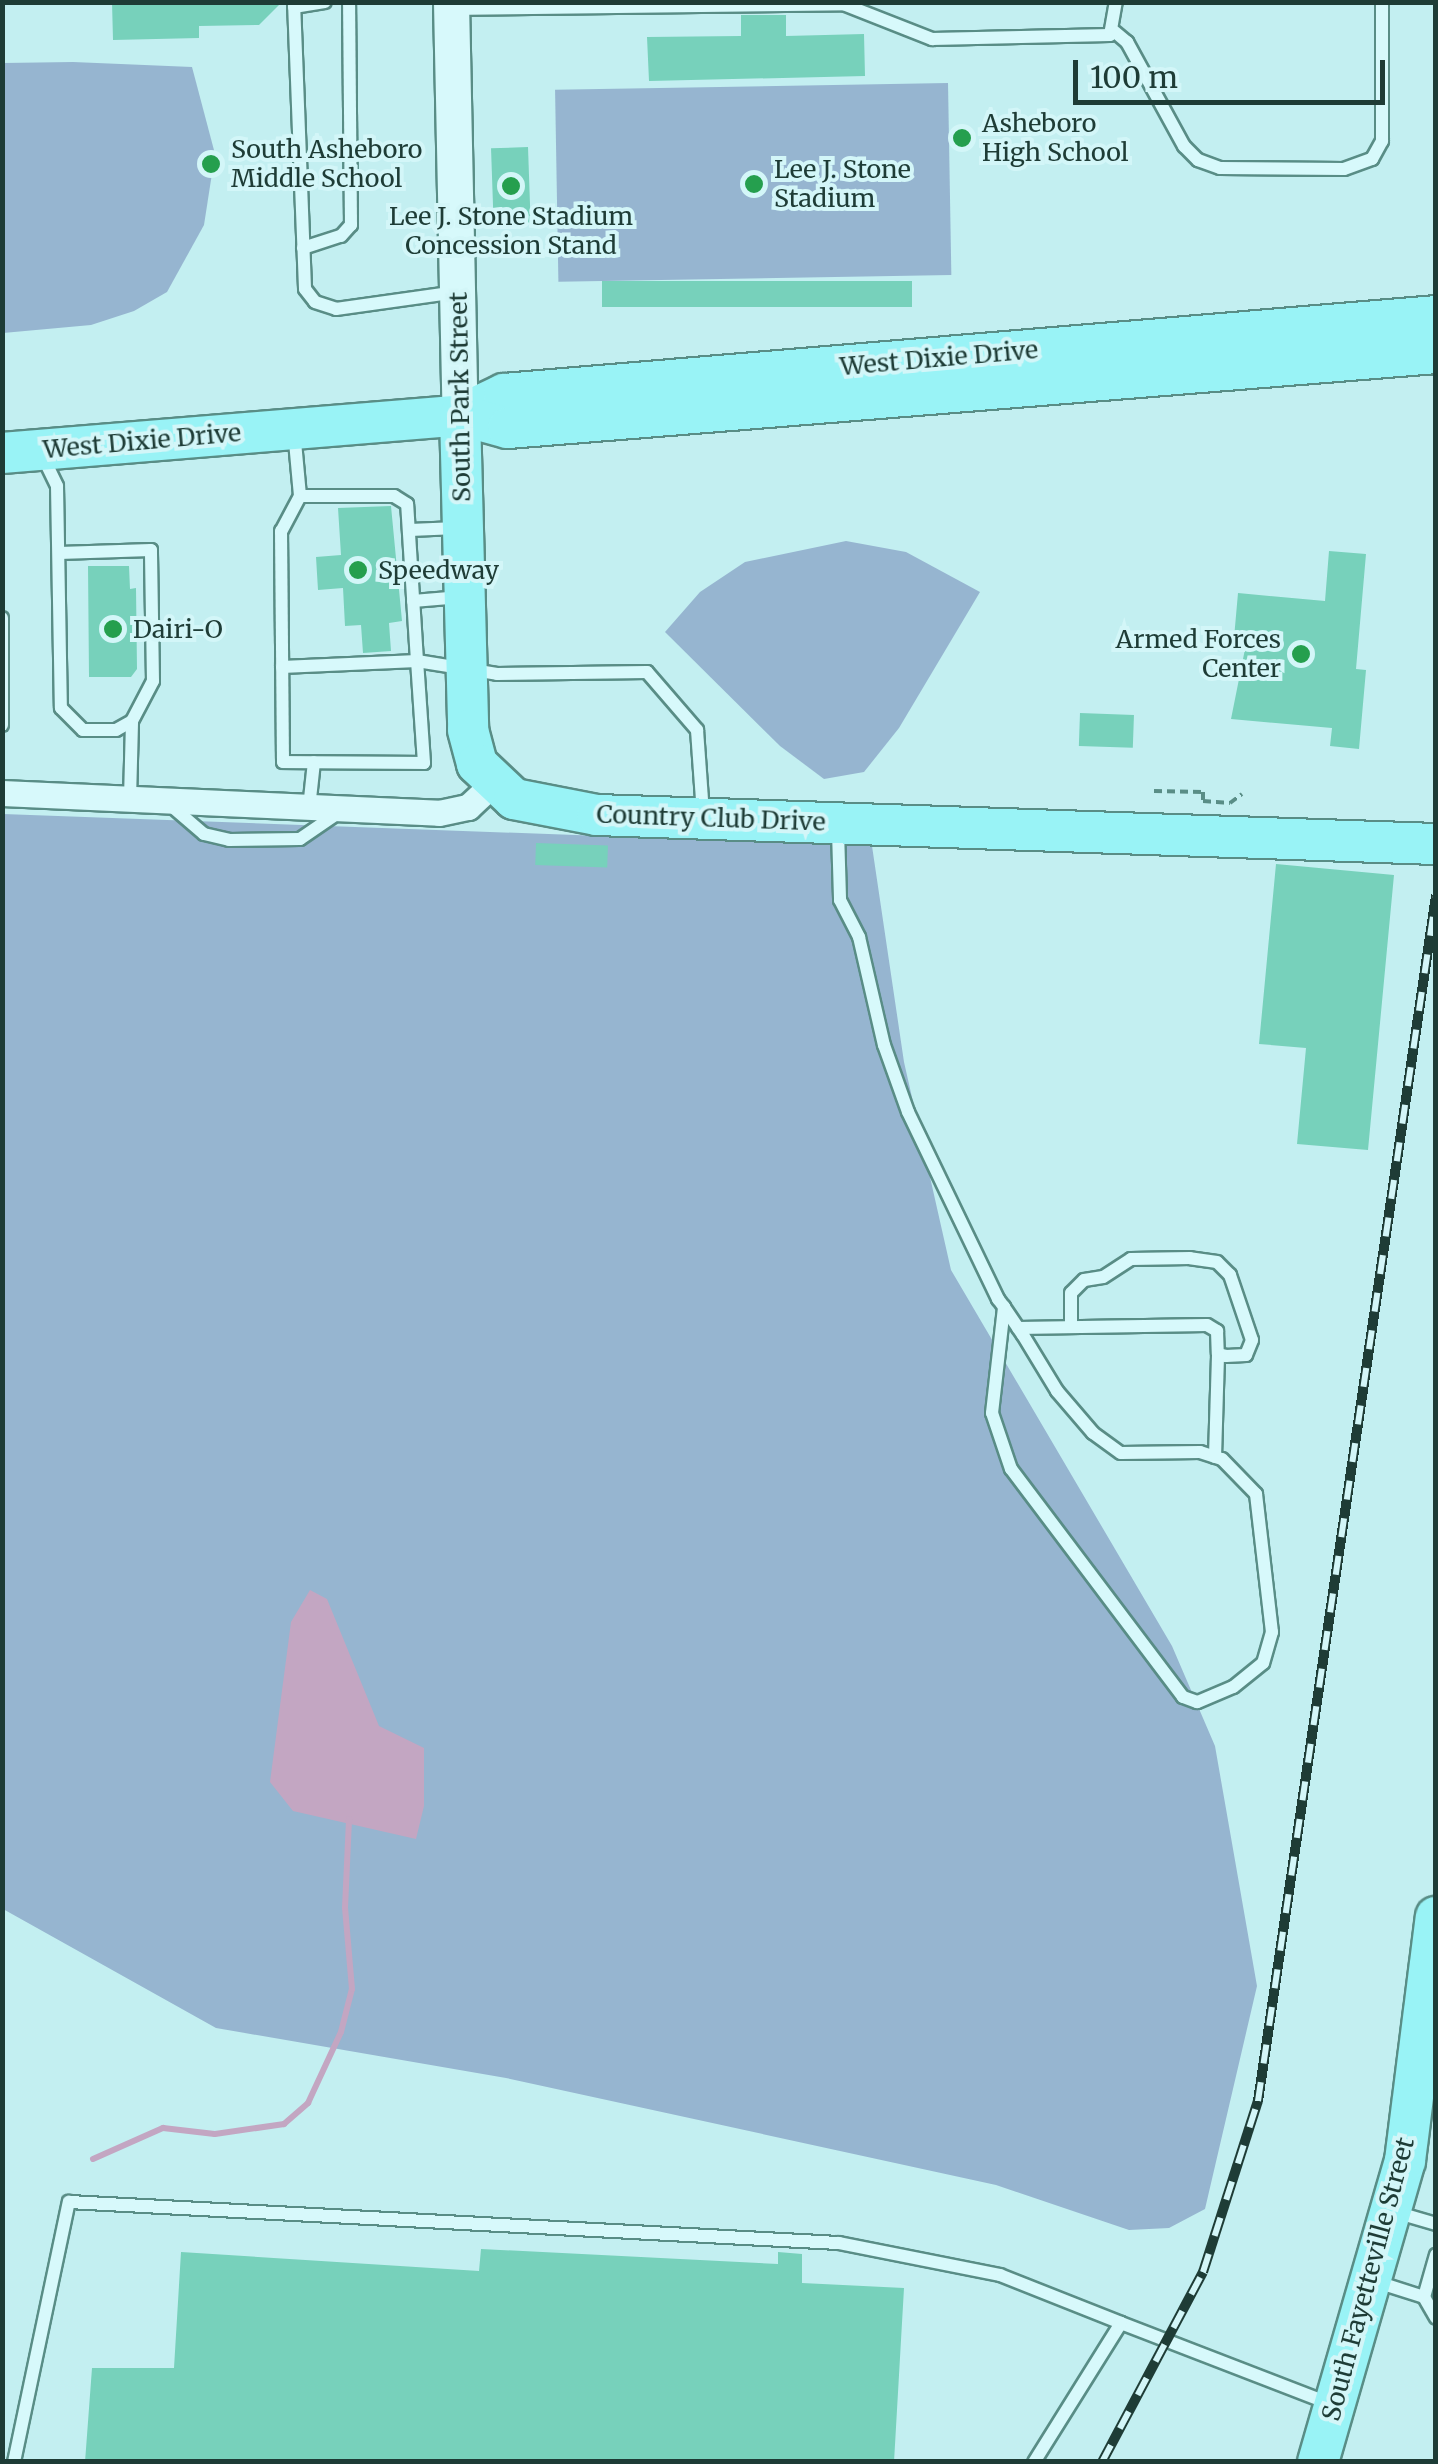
<!DOCTYPE html>
<html>
<head>
<meta charset="utf-8">
<style>
	body { margin:0 }
	#map { position:relative; width:1438px; height:2464px; overflow:hidden; background:#c3eff1; font-family:Merriweather,serif }
	div>[style] { position:absolute }
	.green>* { inset:0; background:#96b5d0; transform-origin:0 0 }
	.water>* { inset:0; background:#c3a6c2 }
	.stream>* { height:6px; margin:-3px; padding:0 3px; transform-origin:3px; border-radius:3px; background:#c3a6c2 }
	.building>* { inset:0; background:#77d1bb; transform-origin:0 0 }
	.path>* { height:4px; margin-top:-2px; transform-origin:0; background:repeating-linear-gradient(90deg,#598d86 0 8px,transparent 0 13px) }
	.roads { filter:drop-shadow(2px 0 #598d86) drop-shadow(-2px 0 #598d86) drop-shadow(0 2px #598d86) drop-shadow(0 -2px #598d86) }
	.lane>* { height:12px; margin:-6px; padding:0 6px; transform-origin:6px; border-radius:6px; background:#d7f9fb }
	.street>* { height:25px; margin:-12.5px; padding:0 12.5px; transform-origin:12.5px; border-radius:12.5px; background:#d7f9fb }
	.secondary>* { height:35px; margin:-17.5px; padding:0 17.5px; transform-origin:17.5px; border-radius:17.5px; background:#d7f9fb }
	.primary>* { height:40px; margin:-20px; padding:0 20px; transform-origin:20px; border-radius:20px; background:#99f3f6 }
	.rail>* { height:10px; margin-top:-5px; transform-origin:0; background:repeating-linear-gradient(90deg,#d3f6f8 0 19px,#1e3c36 0 38px); box-sizing:border-box; border-block:2px solid #1e3c36 }
	.dots>* { width:28px; height:28px; translate:-50% -50%; box-sizing:border-box; border:5px solid #d3f6f8; border-radius:50% }
	span { translate:-50% -50%; white-space:nowrap; text-align:center; line-height:1.15; -webkit-text-stroke:8px #d3f6f8; paint-order:stroke }
	.poi-label { font-size:25px; color:#1e3c36 }
	.left { translate:0 -50%; text-align:left }
	.right { translate:-100% -50%; text-align:right }
	.street-label { font-size:25px; color:#1e3c36 }
	.frame { position:absolute; inset:0; border:5px solid #1e3c36; pointer-events:none }
	.scale { position:absolute; left:1073px; top:60px; width:312px; height:45px; box-sizing:border-box; border:5px solid #1e3c36; border-top:0; padding-left:12px; font-size:30px; line-height:35px; white-space:nowrap; color:#1e3c36; -webkit-text-stroke:8px #d3f6f8; paint-order:stroke }
</style>
</head>
<body>
<div id="map">
	<div class="green">
		<div style="clip-path:polygon(73px 62px,192px 67px,215px 154px,204px 225px,167px 292px,134px 311px,91px 325px,3px 333px,3px 63px)"></div>
		<div style="left:948px;top:83px;width:192px;height:393px;rotate:89deg"></div>
		<div style="clip-path:polygon(846px 541px,906px 552px,980px 592px,899px 728px,864px 772px,824px 779px,780px 746px,665px 632px,700px 592px,745px 562px)"></div>
		<div style="clip-path:polygon(3px 814px,872px 846px,904px 1062px,951px 1270px,1172px 1646px,1215px 1746px,1257px 1986px,1205px 2209px,1169px 2228px,1129px 2230px,996px 2185px,506px 2078px,216px 2028px,3px 1909px)"></div>
	</div>
	<div class="water">
		<div style="clip-path:polygon(310px 1590px,327px 1599px,379px 1726px,424px 1748px,424px 1806px,416px 1839px,293px 1811px,270px 1782px,291px 1622px)"></div>
	</div>
	<div class="stream">
		<div style="left:93px;top:2159px;width:77px;rotate:-23.9deg"></div>
		<div style="left:163px;top:2128px;width:52px;rotate:6.6deg"></div>
		<div style="left:215px;top:2134px;width:70px;rotate:-8.2deg"></div>
		<div style="left:284px;top:2124px;width:32px;rotate:-41deg"></div>
		<div style="left:308px;top:2103px;width:78px;rotate:-65.1deg"></div>
		<div style="left:341px;top:2032px;width:44px;rotate:-75.7deg"></div>
		<div style="left:352px;top:1989px;width:81px;rotate:-94.9deg"></div>
		<div style="left:345px;top:1908px;width:89px;rotate:-87.4deg"></div>
	</div>
	<div class="building">
		<div style="clip-path:polygon(112px 2px,282px 2px,259px 25px,199px 26px,199px 38px,113px 40px)"></div>
		<div style="clip-path:polygon(741px 15px,786px 15px,786px 36px,864px 34px,865px 76px,649px 81px,647px 37px,741px 36px)"></div>
		<div style="left:528px;top:147px;width:76px;height:37px;rotate:88deg"></div>
		<div style="left:912px;top:281px;width:26px;height:310px;rotate:90deg"></div>
		<div style="clip-path:polygon(391px 506px,402px 621px,389px 623px,391px 651px,363px 653px,361px 625px,345px 626px,343px 588px,318px 590px,316px 557px,341px 555px,338px 508px)"></div>
		<div style="clip-path:polygon(1329px 551px,1366px 554px,1356px 669px,1366px 670px,1359px 749px,1330px 746px,1332px 728px,1231px 719px,1247px 639px,1234px 638px,1238px 593px,1325px 601px)"></div>
		<div style="clip-path:polygon(88px 566px,129px 566px,130px 589px,136px 588px,137px 669px,131px 677px,89px 677px)"></div>
		<div style="left:1080px;top:713px;width:54px;height:33px;rotate:2deg"></div>
		<div style="left:536px;top:843px;width:72px;height:22px;rotate:2deg"></div>
		<div style="clip-path:polygon(1276px 864px,1394px 875px,1368px 1150px,1297px 1144px,1306px 1048px,1259px 1044px)"></div>
		<div style="clip-path:polygon(481px 2249px,778px 2264px,778px 2252px,802px 2254px,802px 2283px,904px 2288px,894px 2462px,85px 2462px,92px 2368px,174px 2368px,181px 2252px,479px 2271px)"></div>
	</div>
	<div class="path">
		<div style="left:1154px;top:791px;width:49px;rotate:1.2deg"></div>
		<div style="left:1203px;top:792px;width:9px;rotate:90deg"></div>
		<div style="left:1203px;top:801px;width:27px;rotate:4deg"></div>
		<div style="left:1230px;top:803px;width:15px;rotate:-37deg"></div>
	</div>
	<div class="roads">
		<div class="lane">
			<div style="left:294px;top:2px;width:287px;rotate:87.8deg"></div>
			<div style="left:305px;top:289px;width:16px;rotate:52deg"></div>
			<div style="left:315px;top:302px;width:22px;rotate:18deg"></div>
			<div style="left:336px;top:309px;width:122px;rotate:-8deg"></div>
			<div style="left:294px;top:7px;width:31px;rotate:-9deg"></div>
			<div style="left:454px;top:9px;width:389px;rotate:-0.7deg"></div>
			<div style="left:843px;top:4px;width:96px;rotate:21.5deg"></div>
			<div style="left:932px;top:39px;width:178px;rotate:-1.3deg"></div>
			<div style="left:1110px;top:35px;width:34px;rotate:-80deg"></div>
			<div style="left:1115px;top:32px;width:16px;rotate:40deg"></div>
			<div style="left:1127px;top:42px;width:119px;rotate:61.3deg"></div>
			<div style="left:1184px;top:146px;width:20px;rotate:45deg"></div>
			<div style="left:1198px;top:160px;width:23px;rotate:20deg"></div>
			<div style="left:1220px;top:168px;width:124px;rotate:0.5deg"></div>
			<div style="left:1344px;top:169px;width:30px;rotate:-20deg"></div>
			<div style="left:1372px;top:159px;width:21px;rotate:-61deg"></div>
			<div style="left:1382px;top:141px;width:139px;rotate:-90deg"></div>
			<div style="left:303px;top:248px;width:40px;rotate:-18deg"></div>
			<div style="left:341px;top:236px;width:15px;rotate:-48deg"></div>
			<div style="left:351px;top:225px;width:223px;rotate:-90.5deg"></div>
			<div style="left:294px;top:431px;width:65px;rotate:84.7deg"></div>
			<div style="left:300px;top:496px;width:40px;rotate:118deg"></div>
			<div style="left:281px;top:531px;width:231px;rotate:89.5deg"></div>
			<div style="left:283px;top:762px;width:141px;rotate:0.4deg"></div>
			<div style="left:424px;top:763px;width:102px;rotate:-93.9deg"></div>
			<div style="left:417px;top:661px;width:81px;rotate:9.2deg"></div>
			<div style="left:497px;top:674px;width:150px;rotate:-0.8deg"></div>
			<div style="left:647px;top:672px;width:77px;rotate:49.2deg"></div>
			<div style="left:697px;top:730px;width:84px;rotate:85.9deg"></div>
			<div style="left:43px;top:457px;width:32px;rotate:64deg"></div>
			<div style="left:57px;top:486px;width:222px;rotate:89deg"></div>
			<div style="left:61px;top:708px;width:31px;rotate:45deg"></div>
			<div style="left:83px;top:730px;width:33px"></div>
			<div style="left:116px;top:730px;width:18px;rotate:-29deg"></div>
			<div style="left:132px;top:721px;width:45px;rotate:-62.3deg"></div>
			<div style="left:153px;top:681px;width:131px;rotate:-90.9deg"></div>
			<div style="left:151px;top:550px;width:92px;rotate:178.1deg"></div>
			<div style="left:410px;top:530px;width:47px;rotate:-2.4deg"></div>
			<div style="left:413px;top:601px;width:48px;rotate:-4.8deg"></div>
			<div style="left:2px;top:618px;width:107px;rotate:90deg"></div>
			<div style="left:282px;top:667px;width:135px;rotate:-2.5deg"></div>
			<div style="left:417px;top:661px;width:157px;rotate:-93.6deg"></div>
			<div style="left:407px;top:504px;width:15px;rotate:-148deg"></div>
			<div style="left:394px;top:496px;width:94px;rotate:180deg"></div>
			<div style="left:130px;top:799px;width:78px;rotate:-88.5deg"></div>
			<div style="left:169px;top:804px;width:46px;rotate:40.6deg"></div>
			<div style="left:204px;top:834px;width:26px;rotate:13deg"></div>
			<div style="left:229px;top:840px;width:71px;rotate:-0.8deg"></div>
			<div style="left:300px;top:839px;width:46px;rotate:-34.4deg"></div>
			<div style="left:309px;top:808px;width:46px;rotate:-83.8deg"></div>
			<div style="left:838px;top:831px;width:69px;rotate:88.3deg"></div>
			<div style="left:840px;top:900px;width:42px;rotate:62.8deg"></div>
			<div style="left:859px;top:937px;width:111px;rotate:77deg"></div>
			<div style="left:884px;top:1045px;width:71px;rotate:70.3deg"></div>
			<div style="left:908px;top:1112px;width:208px;rotate:64.3deg"></div>
			<div style="left:998px;top:1299px;width:10px;rotate:53deg"></div>
			<div style="left:1004px;top:1307px;width:34px;rotate:56deg"></div>
			<div style="left:1023px;top:1335px;width:66px;rotate:58.7deg"></div>
			<div style="left:1057px;top:1391px;width:55px;rotate:49.4deg"></div>
			<div style="left:1093px;top:1433px;width:34px;rotate:36deg"></div>
			<div style="left:1121px;top:1453px;width:79px;rotate:-0.7deg"></div>
			<div style="left:1200px;top:1452px;width:23px;rotate:18deg"></div>
			<div style="left:1222px;top:1459px;width:49px;rotate:45.8deg"></div>
			<div style="left:1256px;top:1494px;width:139px;rotate:83.4deg"></div>
			<div style="left:1272px;top:1632px;width:32px;rotate:106deg"></div>
			<div style="left:1263px;top:1663px;width:38px;rotate:141deg"></div>
			<div style="left:1233px;top:1687px;width:39px;rotate:157deg"></div>
			<div style="left:1197px;top:1702px;width:15px;rotate:-160deg"></div>
			<div style="left:1183px;top:1697px;width:286px;rotate:-127deg"></div>
			<div style="left:1011px;top:1469px;width:59px;rotate:-108.7deg"></div>
			<div style="left:992px;top:1413px;width:107px;rotate:-83.5deg"></div>
			<div style="left:1018px;top:1328px;width:189px;rotate:-0.9deg"></div>
			<div style="left:1207px;top:1325px;width:12px;rotate:31deg"></div>
			<div style="left:1217px;top:1331px;width:23px;rotate:88deg"></div>
			<div style="left:1218px;top:1354px;width:8px;rotate:14deg"></div>
			<div style="left:1226px;top:1356px;width:20px;rotate:-3deg"></div>
			<div style="left:1246px;top:1355px;width:16px;rotate:-68deg"></div>
			<div style="left:1252px;top:1340px;width:69px;rotate:-108.7deg"></div>
			<div style="left:1230px;top:1275px;width:18px;rotate:-135deg"></div>
			<div style="left:1217px;top:1262px;width:27px;rotate:-172deg"></div>
			<div style="left:1190px;top:1258px;width:59px;rotate:179deg"></div>
			<div style="left:1131px;top:1259px;width:33px;rotate:147deg"></div>
			<div style="left:1103px;top:1277px;width:19px;rotate:171deg"></div>
			<div style="left:1084px;top:1280px;width:18px;rotate:135deg"></div>
			<div style="left:1071px;top:1293px;width:34px;rotate:90deg"></div>
			<div style="left:1215px;top:1457px;width:103px;rotate:-88.3deg"></div>
			<div style="left:1395px;top:2212px;width:43px;rotate:16.3deg"></div>
			<div style="left:1377px;top:2282px;width:49px;rotate:17.7deg"></div>
			<div style="left:1424px;top:2297px;width:44px;rotate:-74.1deg"></div>
			<div style="left:1424px;top:2297px;width:24px;rotate:60deg"></div>
			<div style="left:1121px;top:2323px;width:222px;rotate:21.1deg"></div>
			<div style="left:14px;top:2462px;width:266px;rotate:-78.1deg"></div>
			<div style="left:69px;top:2202px;width:771px;rotate:3.05deg"></div>
			<div style="left:839px;top:2243px;width:164px;rotate:11.2deg"></div>
			<div style="left:1000px;top:2275px;width:130px;rotate:21.6deg"></div>
			<div style="left:1121px;top:2323px;width:164px;rotate:122deg"></div>
		</div>
		<div class="street">
			<div style="left:2px;top:793px;width:437px;rotate:2.6deg"></div>
			<div style="left:439px;top:813px;width:30px;rotate:-12deg"></div>
			<div style="left:468px;top:807px;width:34px;rotate:-43deg"></div>
		</div>
		<div class="secondary">
			<div style="left:451px;top:2px;width:413px;rotate:88.8deg"></div>
		</div>
		<div class="primary">
			<div style="left:460px;top:415px;width:315px;rotate:88.5deg"></div>
			<div style="left:468px;top:730px;width:35px;rotate:75deg"></div>
			<div style="left:477px;top:764px;width:51px;rotate:43.4deg"></div>
			<div style="left:514px;top:799px;width:85px;rotate:10.9deg"></div>
			<div style="left:597px;top:815px;width:840px;rotate:1.98deg"></div>
			<div style="left:460px;top:415px;width:49px;rotate:-25.5deg"></div>
			<div style="left:504px;top:394px;width:935px;rotate:-4.78deg"></div>
			<div style="left:2px;top:453px;width:460px;rotate:-4.7deg"></div>
			<div style="left:460px;top:415px;width:50px;rotate:15.2deg"></div>
			<div style="left:508px;top:428px;width:931px;rotate:-4.62deg"></div>
			<div style="left:1318px;top:2462px;width:313px;rotate:-73.9deg"></div>
			<div style="left:1405px;top:2161px;width:246px;rotate:-82.8deg"></div>
		</div>
	</div>
	<div class="rail">
		<div style="left:1102px;top:2462px;width:215px;rotate:-62deg"></div>
		<div style="left:1203px;top:2272px;width:180px;rotate:-72.2deg"></div>
		<div style="left:1258px;top:2101px;width:1219px;rotate:-81.6deg"></div>
	</div>
	<div class="dots">
		<div style="left:962px;top:138px;background:#259f4e"></div>
		<div style="left:211px;top:164px;background:#259f4e"></div>
		<div style="left:754px;top:184px;background:#259f4e"></div>
		<div style="left:511px;top:186px;background:#259f4e"></div>
		<div style="left:358px;top:570px;background:#259f4e"></div>
		<div style="left:113px;top:629px;background:#259f4e"></div>
		<div style="left:1301px;top:654px;background:#259f4e"></div>
	</div>
	<div class="poi-label">
		<span class="left" style="left:982px;top:138px">Asheboro<br>High School</span>
		<span class="left" style="left:231px;top:164px">South Asheboro<br>Middle School</span>
		<span class="left" style="left:774px;top:184px">Lee J. Stone<br>Stadium</span>
		<span style="left:511px;top:231px">Lee J. Stone Stadium<br>Concession Stand</span>
		<span class="left" style="left:378px;top:570px">Speedway</span>
		<span class="left" style="left:133px;top:629px">Dairi-O</span>
		<span class="right" style="left:1281px;top:654px">Armed Forces<br>Center</span>
	</div>
	<div class="street-label">
		<span style="left:939px;top:358px;rotate:-5deg">West Dixie Drive</span>
		<span style="left:460px;top:397px;rotate:-91deg">South Park Street</span>
		<span style="left:142px;top:441px;rotate:-5deg">West Dixie Drive</span>
		<span style="left:711px;top:818px;rotate:2deg">Country Club Drive</span>
		<span style="left:1368px;top:2279px;rotate:-75deg">South Fayetteville Street</span>
	</div>
	<div class="frame"></div>
	<div class="scale">100 m</div>
</div>
</body>
</html>
